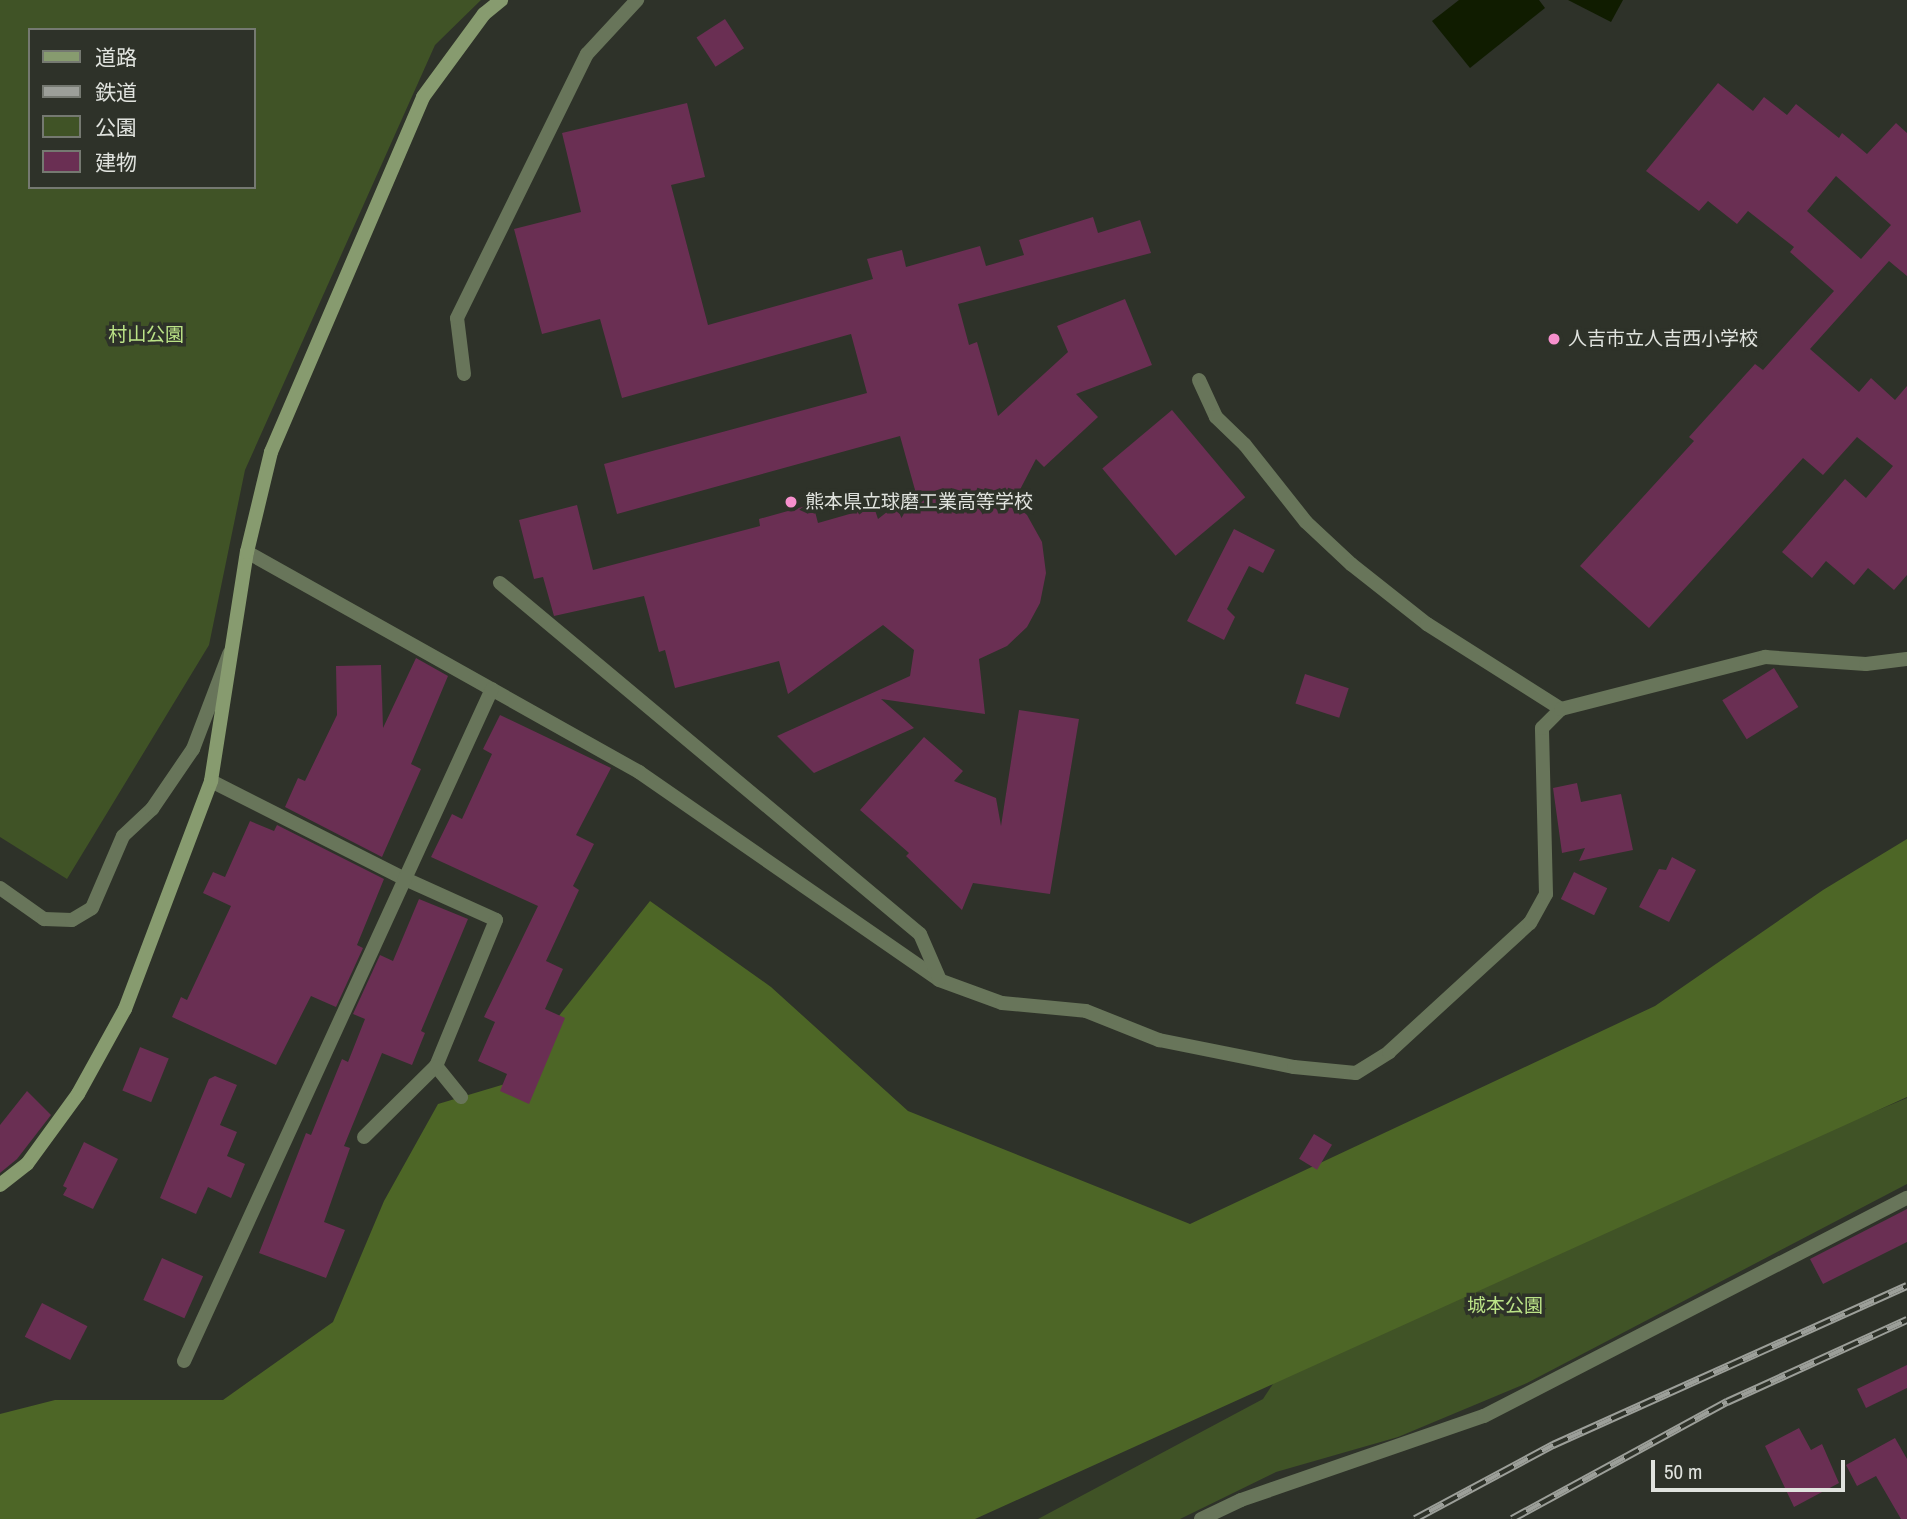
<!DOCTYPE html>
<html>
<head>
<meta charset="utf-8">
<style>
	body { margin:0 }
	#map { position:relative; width:1907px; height:1519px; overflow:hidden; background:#2e3229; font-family:"Archivo Narrow","Noto Sans JP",sans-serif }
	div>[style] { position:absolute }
	.green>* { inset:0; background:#405326 }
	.forest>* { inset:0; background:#4d6626 }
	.water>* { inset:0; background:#101c00 }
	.building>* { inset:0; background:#6a2f53; transform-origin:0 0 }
	.street>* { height:14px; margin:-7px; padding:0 7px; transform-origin:7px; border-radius:7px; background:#68755a }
	.secondary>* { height:14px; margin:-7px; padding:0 7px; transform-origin:7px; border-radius:7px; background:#879b6f }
	.rail>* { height:8px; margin-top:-4px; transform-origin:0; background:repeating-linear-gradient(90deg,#2e3229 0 16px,#9c9f99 0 32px); box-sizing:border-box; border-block:2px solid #9c9f99 }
	.dots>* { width:19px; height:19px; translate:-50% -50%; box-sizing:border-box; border:4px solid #2e3229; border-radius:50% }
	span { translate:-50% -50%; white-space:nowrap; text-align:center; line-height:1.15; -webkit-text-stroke:7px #2e3229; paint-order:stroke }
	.park-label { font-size:19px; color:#bbe387 }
	.poi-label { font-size:19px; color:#e0e3de }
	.left { translate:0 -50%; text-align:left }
	.legend { position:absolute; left:28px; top:28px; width:228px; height:161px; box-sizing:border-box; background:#2e3229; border:2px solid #757971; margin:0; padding:9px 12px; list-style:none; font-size:21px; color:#e0e3de }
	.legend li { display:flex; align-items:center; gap:14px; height:35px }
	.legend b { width:35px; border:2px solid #757971 }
	.scale { position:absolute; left:1651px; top:1460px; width:194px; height:32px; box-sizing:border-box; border:4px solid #e0e3de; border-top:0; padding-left:9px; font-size:21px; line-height:24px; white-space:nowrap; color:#e0e3de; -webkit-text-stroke:5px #2e3229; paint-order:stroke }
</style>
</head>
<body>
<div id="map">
	<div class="green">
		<div style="clip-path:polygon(evenodd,0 0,481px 0,435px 45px,245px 470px,209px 645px,67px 879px,0 837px,0 0,30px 30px,254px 30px,254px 187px,30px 187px,30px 30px)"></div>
		<div style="clip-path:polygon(1907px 1098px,1907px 1184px,1527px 1383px,1398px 1437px,1276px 1472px,1180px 1519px,1038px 1519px,1263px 1399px,1292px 1355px)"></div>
	</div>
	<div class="forest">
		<div style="clip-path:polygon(1907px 839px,1907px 1097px,975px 1519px,0 1519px,0 1414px,55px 1400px,223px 1400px,333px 1322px,384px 1201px,438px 1104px,505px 1084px,650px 901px,771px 987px,908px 1111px,1190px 1224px,1655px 1006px,1823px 890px)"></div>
	</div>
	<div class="water">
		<div style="clip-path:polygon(1459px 0,1539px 0,1545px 8px,1470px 68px,1432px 21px)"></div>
		<div style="clip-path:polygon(1568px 0,1623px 0,1611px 22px)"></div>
	</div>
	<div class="building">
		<div style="left:725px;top:19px;width:35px;height:34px;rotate:57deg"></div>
		<div style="clip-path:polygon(evenodd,1718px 83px,1753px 111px,1764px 97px,1787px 115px,1796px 104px,1839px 138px,1842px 133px,1867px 154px,1896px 123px,1907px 133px,1907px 276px,1889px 261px,1810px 349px,1859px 392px,1871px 378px,1895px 400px,1907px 386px,1907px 575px,1894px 590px,1868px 568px,1854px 585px,1826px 561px,1812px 578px,1782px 552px,1845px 479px,1866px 498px,1893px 466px,1857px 437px,1823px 475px,1803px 458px,1649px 628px,1580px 566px,1694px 441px,1689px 437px,1755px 364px,1763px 370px,1834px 291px,1790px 252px,1794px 247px,1748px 211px,1737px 224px,1708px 201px,1699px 211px,1646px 171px,1718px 83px,1836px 176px,1891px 225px,1861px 259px,1807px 211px,1836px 176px)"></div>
		<div style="clip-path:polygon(687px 103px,705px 177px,671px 185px,708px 325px,873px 279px,867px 259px,902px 250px,906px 267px,980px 246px,986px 266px,1024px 255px,1019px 240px,1093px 217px,1098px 233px,1140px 220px,1151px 253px,958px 304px,969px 345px,977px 342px,998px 416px,1068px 352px,1057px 326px,1125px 299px,1152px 365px,1076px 394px,1098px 417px,1044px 467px,1036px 459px,1013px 503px,1027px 515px,1042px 542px,1046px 573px,1040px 603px,1027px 627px,1007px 646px,979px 659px,985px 714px,881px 699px,914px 728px,814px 773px,777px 736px,910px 676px,914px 650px,883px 625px,788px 694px,779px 661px,675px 688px,665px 650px,659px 652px,644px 596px,554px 616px,543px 577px,534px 579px,519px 520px,577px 505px,593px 570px,760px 526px,759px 519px,813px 504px,818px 523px,874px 507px,878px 519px,915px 490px,900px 436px,617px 514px,604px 464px,867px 393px,851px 334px,622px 398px,600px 319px,542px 334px,514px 229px,581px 212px,562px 133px)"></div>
		<div style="left:1172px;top:410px;width:114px;height:91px;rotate:50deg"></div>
		<div style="clip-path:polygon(1234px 529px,1275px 550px,1263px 573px,1249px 566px,1227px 609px,1235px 617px,1224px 640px,1187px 621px)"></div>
		<div style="clip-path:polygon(416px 658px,448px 676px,411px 764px,421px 769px,382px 857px,285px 807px,298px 778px,305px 781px,337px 715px,336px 666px,381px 665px,383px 728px)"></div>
		<div style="left:1774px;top:668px;width:46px;height:61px;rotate:58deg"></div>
		<div style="left:1305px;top:674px;width:46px;height:31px;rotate:18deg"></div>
		<div style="clip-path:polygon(1019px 710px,1079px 719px,1050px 894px,973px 883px,962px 910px,906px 856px,909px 853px,860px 810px,924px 737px,963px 771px,954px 781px,996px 798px,1001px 826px)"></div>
		<div style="clip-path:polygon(500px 715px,611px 768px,576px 835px,594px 844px,573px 886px,579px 890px,546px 961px,563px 969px,545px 1009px,565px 1018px,529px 1104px,500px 1091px,507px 1074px,478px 1061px,495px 1022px,484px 1017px,538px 906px,431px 857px,452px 814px,462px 819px,492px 754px,483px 749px)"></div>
		<div style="clip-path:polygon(1577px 783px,1581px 802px,1621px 794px,1633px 850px,1579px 861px,1585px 848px,1562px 853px,1553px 788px)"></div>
		<div style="clip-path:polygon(250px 821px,274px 831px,277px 825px,384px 879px,357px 945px,363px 948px,336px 1007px,311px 996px,276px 1065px,172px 1017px,181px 997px,187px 1000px,231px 906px,203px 893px,213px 872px,225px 877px)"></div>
		<div style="clip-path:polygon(1672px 857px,1696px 870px,1669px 922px,1639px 907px,1659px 869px,1666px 870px)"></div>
		<div style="left:1574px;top:872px;width:37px;height:30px;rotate:26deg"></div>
		<div style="clip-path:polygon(419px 899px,468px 919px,421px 1031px,425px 1033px,412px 1065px,382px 1053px,344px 1146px,350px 1148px,324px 1222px,345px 1230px,326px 1278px,259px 1253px,306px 1133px,311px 1135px,342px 1059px,348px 1062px,365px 1019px,353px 1014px,380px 955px,393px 961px)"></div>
		<div style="left:140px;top:1047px;width:31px;height:47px;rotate:22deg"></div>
		<div style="clip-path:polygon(215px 1076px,237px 1085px,220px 1125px,237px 1132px,227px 1156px,245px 1164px,231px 1198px,208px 1187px,196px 1214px,160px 1198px,209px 1079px)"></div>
		<div style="clip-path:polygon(27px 1091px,51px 1115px,17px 1159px,0 1173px,0 1125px)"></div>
		<div style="left:1314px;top:1134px;width:21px;height:29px;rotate:31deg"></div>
		<div style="clip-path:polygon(84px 1142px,118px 1159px,93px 1209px,63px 1195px,67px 1188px,63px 1186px)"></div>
		<div style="clip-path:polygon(1907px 1209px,1907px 1242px,1823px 1284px,1810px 1259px)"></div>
		<div style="left:162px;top:1258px;width:45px;height:46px;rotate:24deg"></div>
		<div style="left:42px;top:1303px;width:51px;height:38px;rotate:27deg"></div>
		<div style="clip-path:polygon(1907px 1365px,1907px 1388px,1866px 1408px,1857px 1389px)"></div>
		<div style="clip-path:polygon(1799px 1428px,1811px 1450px,1822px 1444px,1839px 1483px,1794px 1507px,1765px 1446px)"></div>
		<div style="clip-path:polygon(1895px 1438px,1907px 1459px,1907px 1519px,1901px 1519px,1876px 1476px,1857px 1486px,1846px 1465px)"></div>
	</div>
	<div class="street">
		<div style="left:464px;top:374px;width:56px;rotate:-97.1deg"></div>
		<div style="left:457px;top:318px;width:294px;rotate:-63.8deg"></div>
		<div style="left:587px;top:54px;width:74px;rotate:-47.2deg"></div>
		<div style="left:1199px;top:380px;width:41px;rotate:65.3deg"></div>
		<div style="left:1216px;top:417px;width:40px;rotate:44deg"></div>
		<div style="left:1245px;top:445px;width:98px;rotate:51.6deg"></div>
		<div style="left:1306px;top:522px;width:62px;rotate:43deg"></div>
		<div style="left:1351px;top:564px;width:97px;rotate:38.3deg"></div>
		<div style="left:1427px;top:624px;width:159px;rotate:32.4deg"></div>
		<div style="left:247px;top:552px;width:450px;rotate:29.3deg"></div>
		<div style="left:639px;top:772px;width:365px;rotate:34.7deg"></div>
		<div style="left:939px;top:980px;width:67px;rotate:20.1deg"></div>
		<div style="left:1002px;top:1003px;width:84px;rotate:5.4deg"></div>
		<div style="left:1086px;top:1011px;width:79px;rotate:21.7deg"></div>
		<div style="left:1159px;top:1040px;width:138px;rotate:11.3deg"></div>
		<div style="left:1294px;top:1067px;width:62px;rotate:5.5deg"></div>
		<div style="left:1356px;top:1073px;width:39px;rotate:-32deg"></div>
		<div style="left:1389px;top:1052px;width:191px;rotate:-42.5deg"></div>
		<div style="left:1530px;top:923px;width:33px;rotate:-61deg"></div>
		<div style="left:1546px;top:894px;width:166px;rotate:-91.4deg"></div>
		<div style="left:1542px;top:728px;width:27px;rotate:-45deg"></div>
		<div style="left:1561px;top:709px;width:211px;rotate:-14.3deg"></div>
		<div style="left:1765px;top:657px;width:101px;rotate:4deg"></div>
		<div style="left:1866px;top:664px;width:41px;rotate:-7deg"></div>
		<div style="left:500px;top:583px;width:547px;rotate:39.89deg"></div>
		<div style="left:920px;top:934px;width:48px;rotate:66.6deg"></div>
		<div style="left:211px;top:781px;width:215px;rotate:26.8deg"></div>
		<div style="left:403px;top:878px;width:102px;rotate:24.3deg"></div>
		<div style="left:496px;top:920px;width:158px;rotate:112.3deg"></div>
		<div style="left:436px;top:1066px;width:40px;rotate:51deg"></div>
		<div style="left:0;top:888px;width:54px;rotate:35.2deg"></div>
		<div style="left:44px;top:919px;width:28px;rotate:2deg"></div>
		<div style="left:72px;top:920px;width:23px;rotate:-31deg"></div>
		<div style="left:92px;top:908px;width:78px;rotate:-66.7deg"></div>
		<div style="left:123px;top:836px;width:40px;rotate:-43deg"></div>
		<div style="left:152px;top:809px;width:73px;rotate:-55.7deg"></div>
		<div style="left:193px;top:749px;width:102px;rotate:-69.2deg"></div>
		<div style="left:364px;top:1137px;width:101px;rotate:-44.6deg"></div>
		<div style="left:184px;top:1361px;width:739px;rotate:-65.38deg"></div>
		<div style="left:1201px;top:1519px;width:44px;rotate:-25.4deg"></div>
		<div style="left:1241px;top:1500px;width:257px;rotate:-19.1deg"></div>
		<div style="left:1484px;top:1416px;width:476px;rotate:-27.3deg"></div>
	</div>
	<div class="secondary">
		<div style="left:0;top:1185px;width:34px;rotate:-38deg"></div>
		<div style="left:27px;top:1164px;width:87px;rotate:-53.9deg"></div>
		<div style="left:78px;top:1094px;width:97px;rotate:-61.1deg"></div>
		<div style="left:125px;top:1009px;width:244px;rotate:-69.3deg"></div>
		<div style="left:211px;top:781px;width:232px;rotate:-81.1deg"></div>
		<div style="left:247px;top:552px;width:103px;rotate:-76.5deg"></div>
		<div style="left:271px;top:452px;width:386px;rotate:-66.8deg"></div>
		<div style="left:423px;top:97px;width:103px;rotate:-53.7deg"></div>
		<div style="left:484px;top:14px;width:22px;rotate:-39deg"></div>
	</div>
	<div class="rail">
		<div style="left:1415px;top:1519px;width:157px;rotate:-28.2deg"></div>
		<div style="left:1553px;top:1445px;width:388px;rotate:-24.2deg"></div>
		<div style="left:1512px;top:1519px;width:245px;rotate:-28.6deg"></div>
		<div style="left:1727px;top:1402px;width:198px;rotate:-24.5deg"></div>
	</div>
	<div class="dots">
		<div style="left:1554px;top:339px;background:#f790cd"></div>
		<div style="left:791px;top:502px;background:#f790cd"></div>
	</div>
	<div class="park-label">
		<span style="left:146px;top:335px">村山公園</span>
		<span style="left:1505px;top:1306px">城本公園</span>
	</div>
	<div class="poi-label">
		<span class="left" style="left:1568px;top:339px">人吉市立人吉西小学校</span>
		<span class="left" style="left:805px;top:502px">熊本県立球磨工業高等学校</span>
	</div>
	<ul class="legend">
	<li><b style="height:9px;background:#879b6f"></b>道路</li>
	<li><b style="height:9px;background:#9c9f99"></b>鉄道</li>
	<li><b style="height:19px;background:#405326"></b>公園</li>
	<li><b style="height:19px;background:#6a2f53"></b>建物</li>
	</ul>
	<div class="scale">50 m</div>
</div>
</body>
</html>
